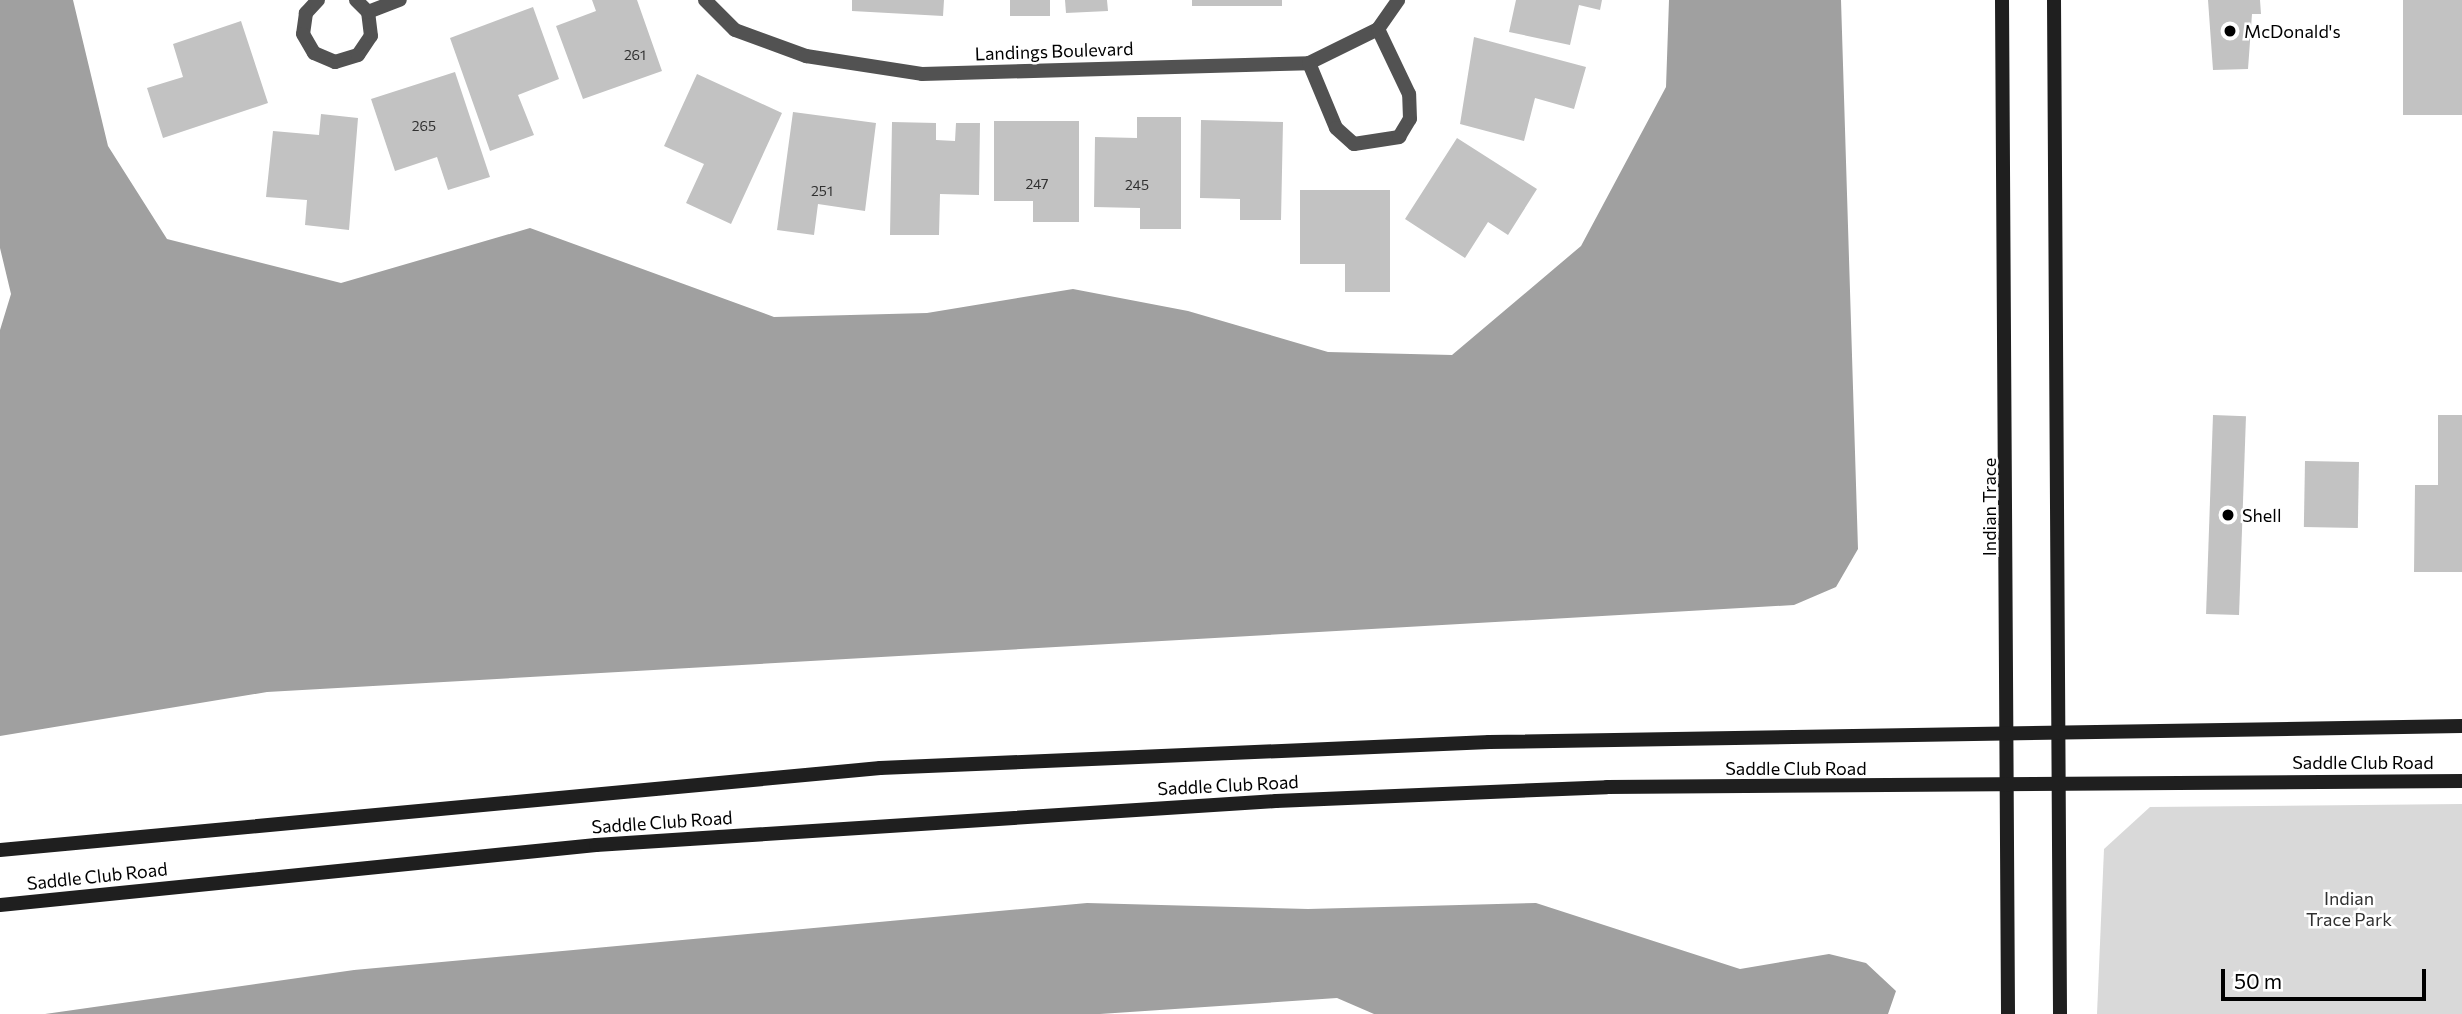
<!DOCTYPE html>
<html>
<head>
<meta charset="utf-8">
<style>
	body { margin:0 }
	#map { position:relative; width:2462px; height:1014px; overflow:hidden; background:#fff; font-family:Commissioner,sans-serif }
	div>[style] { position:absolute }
	.green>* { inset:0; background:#d9d9d9 }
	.water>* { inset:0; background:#a0a0a0 }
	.building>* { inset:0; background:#c2c2c2; transform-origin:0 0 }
	.street>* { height:14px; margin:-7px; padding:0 7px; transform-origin:7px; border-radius:7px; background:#525252 }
	.secondary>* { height:14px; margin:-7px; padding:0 7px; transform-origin:7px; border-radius:7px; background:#1f1f1f }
	.dots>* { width:19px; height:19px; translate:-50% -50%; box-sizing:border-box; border:4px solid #fff; border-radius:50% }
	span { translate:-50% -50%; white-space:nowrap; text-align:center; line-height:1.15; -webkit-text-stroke:5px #fff; paint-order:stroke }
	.number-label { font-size:14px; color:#303030 }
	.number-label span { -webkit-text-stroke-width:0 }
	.poi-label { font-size:18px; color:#000 }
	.left { translate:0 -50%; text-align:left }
	.street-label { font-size:18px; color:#000 }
	.park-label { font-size:18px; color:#303030 }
	.scale { position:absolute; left:2221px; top:969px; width:205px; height:32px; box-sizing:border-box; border:4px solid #000; border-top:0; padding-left:9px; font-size:21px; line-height:24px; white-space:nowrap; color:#000; -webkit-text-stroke:5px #fff; paint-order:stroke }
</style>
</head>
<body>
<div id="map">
	<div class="green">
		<div style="clip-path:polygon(2462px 804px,2462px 1014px,2097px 1014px,2104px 849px,2150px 807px)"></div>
	</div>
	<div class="water">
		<div style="clip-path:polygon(0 0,73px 0,108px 146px,167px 239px,341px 283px,530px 228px,774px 317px,927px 313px,1073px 289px,1188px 311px,1328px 352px,1452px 355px,1581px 246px,1666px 87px,1669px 0,1841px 0,1858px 549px,1836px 587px,1794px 605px,267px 692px,0 736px,0 330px,11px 294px,0 248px)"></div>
		<div style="clip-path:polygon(1087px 903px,1308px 909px,1536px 903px,1740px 969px,1829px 954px,1866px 963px,1896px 991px,1888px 1014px,1374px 1014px,1337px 998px,1100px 1014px,45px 1014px,354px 970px)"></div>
	</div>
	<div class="building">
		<div style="clip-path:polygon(592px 0,637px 0,662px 71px,583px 99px,556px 26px,596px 11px)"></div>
		<div style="clip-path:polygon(852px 0,944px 0,943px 16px,852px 11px)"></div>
		<div style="left:1010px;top:0;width:40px;height:16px"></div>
		<div style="clip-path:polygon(1065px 0,1107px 0,1108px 11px,1066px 13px)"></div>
		<div style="left:1192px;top:0;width:90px;height:6px"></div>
		<div style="clip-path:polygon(1516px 0,1602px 0,1600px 10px,1579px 5px,1570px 45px,1509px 32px)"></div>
		<div style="clip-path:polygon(2208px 0,2260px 0,2261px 14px,2252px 14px,2248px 69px,2213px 70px)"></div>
		<div style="left:2403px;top:0;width:59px;height:115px"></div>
		<div style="clip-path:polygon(533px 7px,559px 79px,518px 95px,534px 135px,490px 151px,450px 38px)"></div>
		<div style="clip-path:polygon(241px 21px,268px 103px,163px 138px,147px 88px,183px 77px,173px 44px)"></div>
		<div style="clip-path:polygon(1474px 37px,1586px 67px,1574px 109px,1535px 98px,1524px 141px,1460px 124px)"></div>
		<div style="clip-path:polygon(455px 72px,490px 177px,448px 190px,437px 157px,395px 171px,371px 99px)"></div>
		<div style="clip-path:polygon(697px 74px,782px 113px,731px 224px,686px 203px,704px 164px,664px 146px)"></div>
		<div style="clip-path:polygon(793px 112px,876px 123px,865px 211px,818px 204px,814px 235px,777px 230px)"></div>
		<div style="clip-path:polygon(321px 114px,358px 118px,349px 230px,305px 225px,307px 200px,266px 197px,273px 131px,319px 135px)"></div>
		<div style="clip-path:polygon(1137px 117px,1181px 117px,1181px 229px,1140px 229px,1140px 208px,1094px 207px,1095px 137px,1137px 138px)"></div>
		<div style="clip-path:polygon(1201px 120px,1283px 122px,1281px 220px,1240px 220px,1240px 199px,1200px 198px)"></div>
		<div style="clip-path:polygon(994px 121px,1079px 121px,1079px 222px,1033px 222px,1033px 201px,994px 201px)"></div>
		<div style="clip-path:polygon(892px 122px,936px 123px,936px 140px,955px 141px,956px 123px,980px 123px,979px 195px,940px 194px,939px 235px,890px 235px)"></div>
		<div style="clip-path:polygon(1457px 138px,1537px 189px,1508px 235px,1488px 222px,1465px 258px,1405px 219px)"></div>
		<div style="clip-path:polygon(1300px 190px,1390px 190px,1390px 292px,1345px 292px,1345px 264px,1300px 264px)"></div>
		<div style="left:2213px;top:415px;width:33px;height:199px;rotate:2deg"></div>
		<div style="clip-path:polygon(2438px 415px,2462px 415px,2462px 572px,2414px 572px,2415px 485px,2438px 485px)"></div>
		<div style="left:2305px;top:461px;width:54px;height:66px;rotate:1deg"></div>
	</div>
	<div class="street">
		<div style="left:318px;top:0;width:18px;rotate:133deg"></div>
		<div style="left:306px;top:13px;width:21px;rotate:98deg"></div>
		<div style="left:303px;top:34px;width:22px;rotate:60deg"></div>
		<div style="left:314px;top:53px;width:23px;rotate:23deg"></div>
		<div style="left:335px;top:62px;width:24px;rotate:-17deg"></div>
		<div style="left:358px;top:55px;width:23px;rotate:-56deg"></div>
		<div style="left:371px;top:36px;width:24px;rotate:-97deg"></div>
		<div style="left:368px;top:12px;width:17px;rotate:-135deg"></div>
		<div style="left:705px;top:0;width:42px;rotate:45deg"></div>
		<div style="left:735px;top:30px;width:76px;rotate:20.1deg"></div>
		<div style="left:806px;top:56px;width:117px;rotate:8.8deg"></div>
		<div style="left:922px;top:74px;width:387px;rotate:-1.6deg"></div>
		<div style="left:1309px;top:63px;width:77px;rotate:-26.2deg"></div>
		<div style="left:1378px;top:29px;width:35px;rotate:-55deg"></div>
		<div style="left:368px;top:12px;width:34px;rotate:-21deg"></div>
		<div style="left:1309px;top:63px;width:70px;rotate:67.4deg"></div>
		<div style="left:1336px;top:128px;width:24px;rotate:42deg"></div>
		<div style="left:1354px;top:144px;width:46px;rotate:-8.8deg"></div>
		<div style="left:1399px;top:137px;width:21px;rotate:-59deg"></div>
		<div style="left:1410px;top:119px;width:25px;rotate:-92deg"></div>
		<div style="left:1409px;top:94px;width:72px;rotate:-115.5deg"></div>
	</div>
	<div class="secondary">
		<div style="left:2002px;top:0;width:1014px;rotate:89.66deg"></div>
		<div style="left:2054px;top:0;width:1014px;rotate:89.66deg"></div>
		<div style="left:0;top:850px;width:884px;rotate:-5.32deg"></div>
		<div style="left:880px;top:768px;width:610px;rotate:-2.44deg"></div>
		<div style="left:1489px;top:742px;width:973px;rotate:-0.94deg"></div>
		<div style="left:0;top:905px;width:599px;rotate:-5.75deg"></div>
		<div style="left:596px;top:845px;width:681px;rotate:-3.7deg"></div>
		<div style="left:1276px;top:801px;width:331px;rotate:-2.4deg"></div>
		<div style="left:1607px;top:787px;width:855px;rotate:-0.4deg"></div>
	</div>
	<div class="dots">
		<div style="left:2230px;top:31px;background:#000"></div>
		<div style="left:2228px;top:515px;background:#000"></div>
	</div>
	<div class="number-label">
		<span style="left:635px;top:55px">261</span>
		<span style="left:424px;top:126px">265</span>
		<span style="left:1037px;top:184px">247</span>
		<span style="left:1137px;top:185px">245</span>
		<span style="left:822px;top:191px">251</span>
	</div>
	<div class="poi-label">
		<span class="left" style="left:2244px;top:31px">McDonald's</span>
		<span class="left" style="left:2242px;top:515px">Shell</span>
	</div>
	<div class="street-label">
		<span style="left:1054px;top:51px;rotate:-2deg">Landings Boulevard</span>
		<span style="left:1989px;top:507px;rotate:-90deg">Indian Trace</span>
		<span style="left:2363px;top:762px">Saddle Club Road</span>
		<span style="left:1796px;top:768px">Saddle Club Road</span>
		<span style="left:1228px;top:785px;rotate:-3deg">Saddle Club Road</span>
		<span style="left:662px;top:822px;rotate:-4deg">Saddle Club Road</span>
		<span style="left:97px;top:876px;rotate:-6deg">Saddle Club Road</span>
	</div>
	<div class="park-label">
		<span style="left:2349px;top:909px">Indian<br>Trace Park</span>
	</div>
	<div class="scale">50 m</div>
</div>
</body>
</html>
